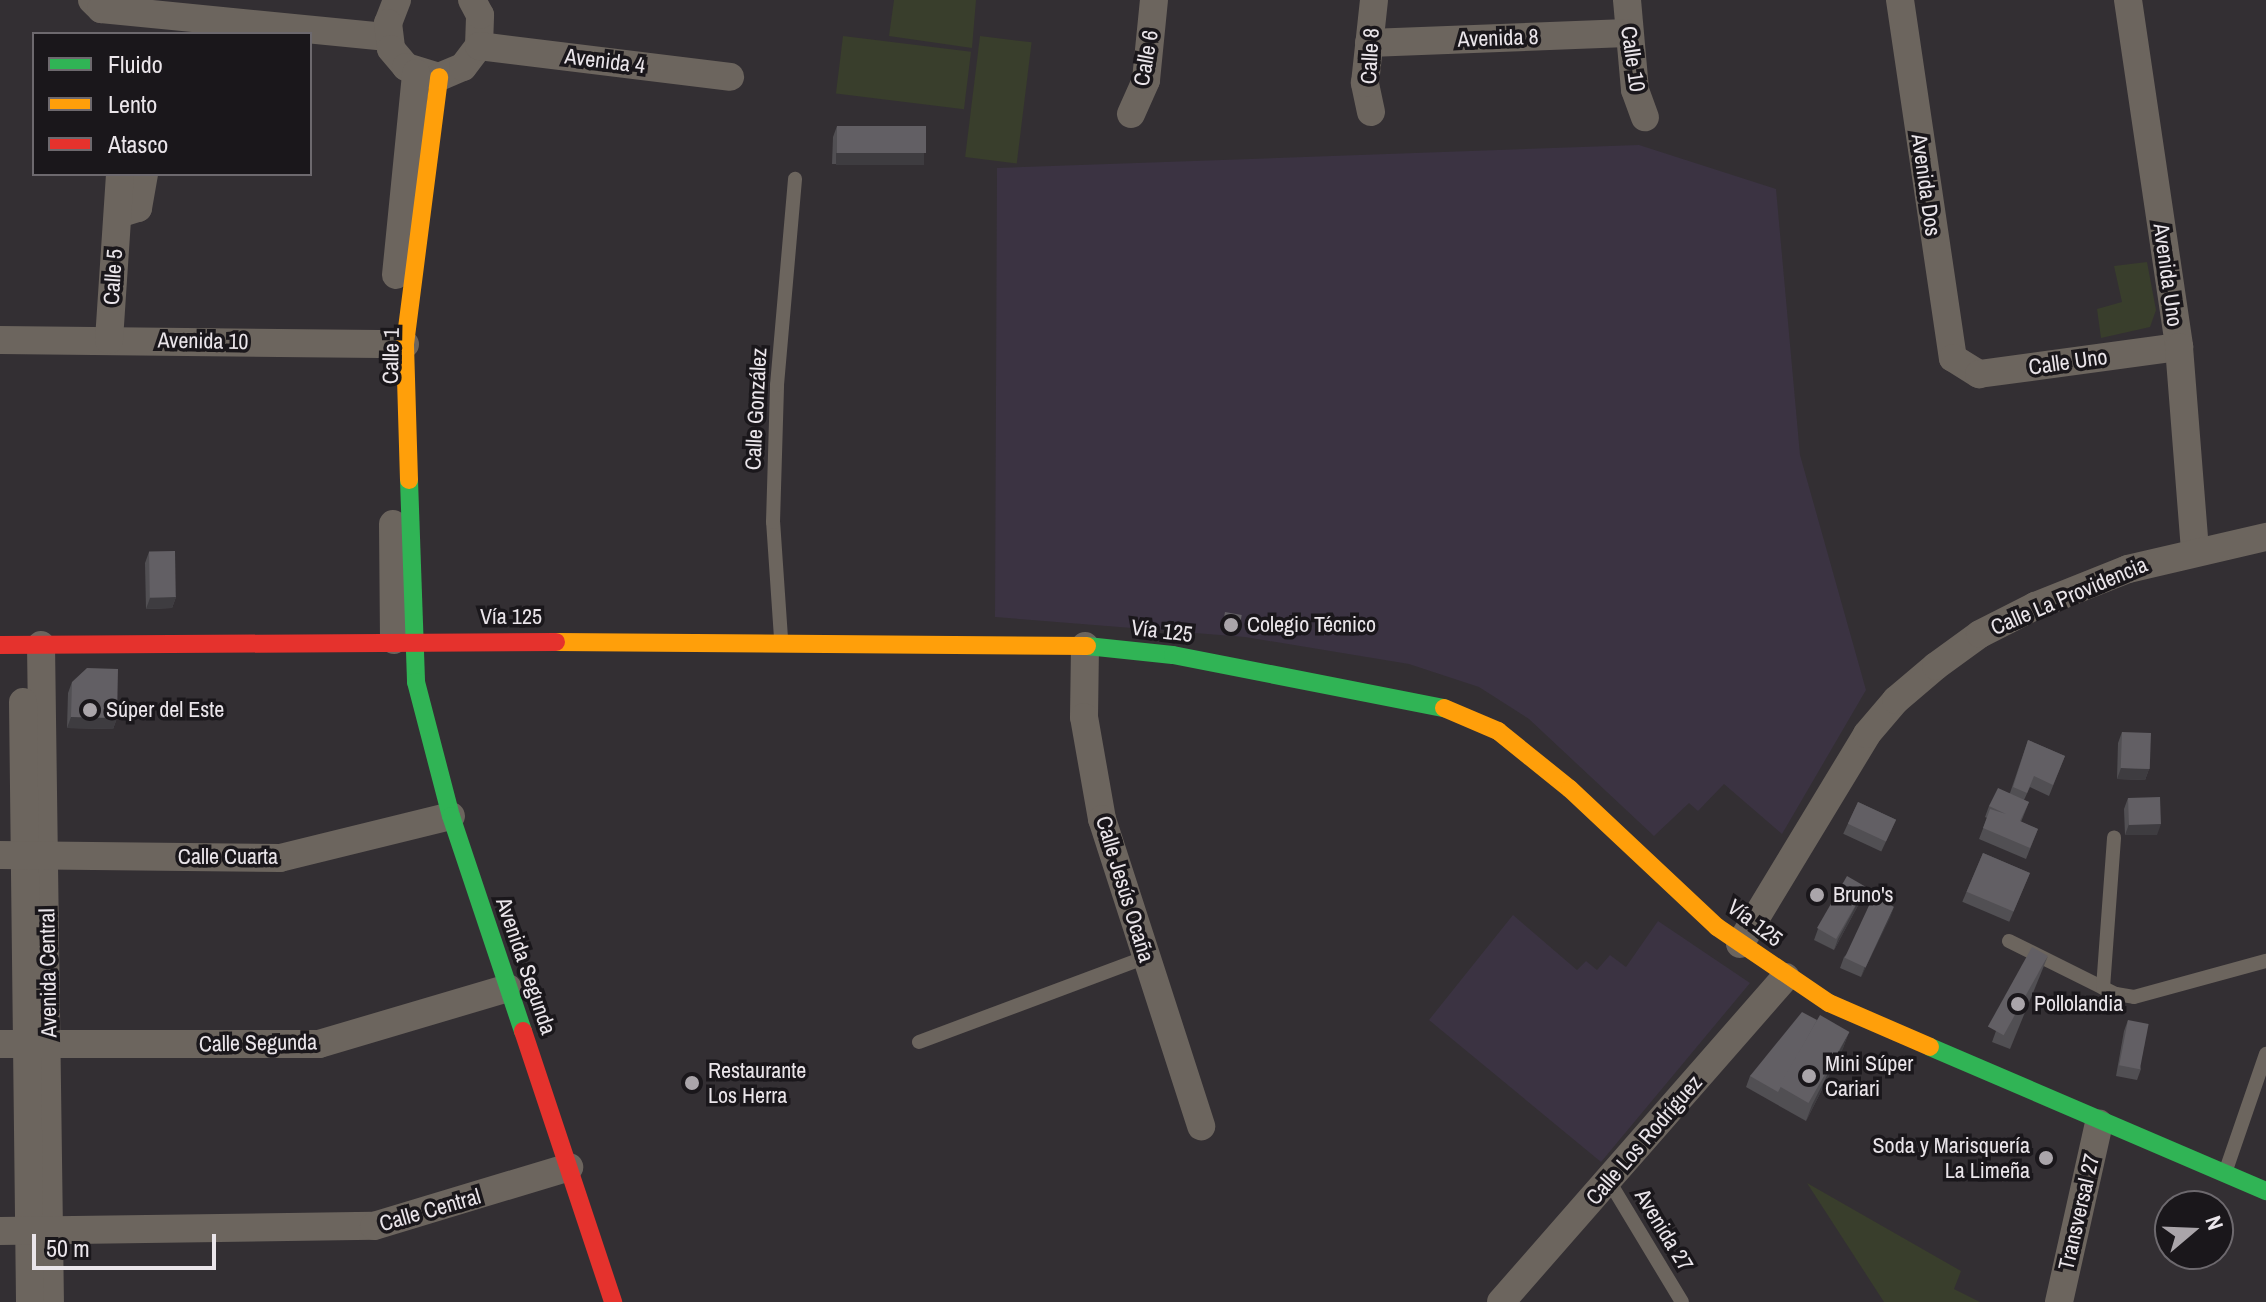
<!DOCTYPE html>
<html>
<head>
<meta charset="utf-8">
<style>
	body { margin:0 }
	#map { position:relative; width:2266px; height:1302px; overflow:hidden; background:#332f33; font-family:"Archivo Narrow",sans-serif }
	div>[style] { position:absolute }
	.education>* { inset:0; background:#3b3342 }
	.green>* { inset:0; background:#393e2c; transform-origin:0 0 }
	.lane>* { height:14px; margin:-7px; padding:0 7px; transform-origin:7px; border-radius:7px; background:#6c655e }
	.street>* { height:28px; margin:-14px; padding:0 14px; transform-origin:14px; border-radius:14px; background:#6c655e }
	.fast>* { height:18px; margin:-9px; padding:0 9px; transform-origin:9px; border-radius:9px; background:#30b455 }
	.slow>* { height:18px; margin:-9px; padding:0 9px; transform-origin:9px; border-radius:9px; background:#ff9f0a }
	.jam>* { height:18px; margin:-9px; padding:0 9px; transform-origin:9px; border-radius:9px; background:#e5322d }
	.wall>* { inset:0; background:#514f53; transform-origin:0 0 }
	.shaded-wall>* { inset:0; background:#3e3c40; transform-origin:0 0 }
	.building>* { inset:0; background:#625f64; transform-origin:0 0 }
	.dots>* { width:22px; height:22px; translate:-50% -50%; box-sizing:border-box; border:4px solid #1a171b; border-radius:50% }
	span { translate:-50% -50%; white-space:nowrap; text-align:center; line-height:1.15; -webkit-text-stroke:7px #1a171b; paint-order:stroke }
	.street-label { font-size:22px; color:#eae5ea }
	.poi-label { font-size:22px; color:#eae5ea }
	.left { translate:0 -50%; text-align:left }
	.right { translate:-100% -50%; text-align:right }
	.legend { position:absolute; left:32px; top:32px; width:280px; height:144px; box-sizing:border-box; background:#1a171b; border:2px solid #6d696e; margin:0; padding:10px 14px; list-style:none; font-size:24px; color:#eae5ea }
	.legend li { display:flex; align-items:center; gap:16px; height:40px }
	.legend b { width:40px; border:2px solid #6d696e }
	.north { position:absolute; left:2154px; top:1190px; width:80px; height:80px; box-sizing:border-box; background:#1a171b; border:2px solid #6d696e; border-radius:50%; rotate:71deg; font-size:22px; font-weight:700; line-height:32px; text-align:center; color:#eae5ea }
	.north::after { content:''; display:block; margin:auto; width:28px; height:36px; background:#aaa5aa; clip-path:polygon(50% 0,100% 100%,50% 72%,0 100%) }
	.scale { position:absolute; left:32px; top:1234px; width:184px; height:36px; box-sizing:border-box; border:4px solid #eae5ea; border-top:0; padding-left:10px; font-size:24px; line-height:28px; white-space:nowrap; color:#eae5ea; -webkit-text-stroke:6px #1a171b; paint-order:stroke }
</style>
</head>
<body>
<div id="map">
	<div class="education">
		<div style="clip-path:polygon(1639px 145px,1776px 189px,1800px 455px,1866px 690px,1782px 834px,1724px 784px,1698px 811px,1689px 803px,1654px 836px,1529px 719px,1479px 687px,1409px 664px,1245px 637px,995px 617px,997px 168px)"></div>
		<div style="clip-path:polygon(1513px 915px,1577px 970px,1586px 961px,1597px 970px,1610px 955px,1626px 967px,1658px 921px,1750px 983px,1601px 1162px,1429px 1020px)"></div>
	</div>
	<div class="green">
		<div style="clip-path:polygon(894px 0,976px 0,972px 48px,889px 36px)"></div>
		<div style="left:843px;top:36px;width:129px;height:58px;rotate:7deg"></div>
		<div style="left:980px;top:36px;width:52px;height:122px;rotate:7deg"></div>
		<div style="clip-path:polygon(2147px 262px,2156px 310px,2150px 327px,2101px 338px,2097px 309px,2122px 302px,2114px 266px)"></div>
		<div style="clip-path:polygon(1807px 1183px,1961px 1271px,1954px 1289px,1980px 1302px,1884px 1302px)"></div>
	</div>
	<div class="lane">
		<div style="left:781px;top:638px;width:116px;rotate:-93.9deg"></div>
		<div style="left:773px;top:522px;width:137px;rotate:-88.3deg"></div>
		<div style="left:777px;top:385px;width:207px;rotate:-85deg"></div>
		<div style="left:2009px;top:941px;width:119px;rotate:26.4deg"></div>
		<div style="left:2116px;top:994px;width:18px;rotate:9deg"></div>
		<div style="left:2134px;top:997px;width:137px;rotate:-15.3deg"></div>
		<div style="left:2103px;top:988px;width:151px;rotate:-85.8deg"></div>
		<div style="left:919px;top:1042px;width:242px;rotate:-20.5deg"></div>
		<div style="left:2226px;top:1170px;width:123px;rotate:-71deg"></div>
		<div style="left:1609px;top:1181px;width:141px;rotate:58.9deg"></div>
	</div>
	<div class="street">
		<div style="left:92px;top:0;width:13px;rotate:45deg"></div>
		<div style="left:101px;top:9px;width:288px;rotate:5.6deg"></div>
		<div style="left:397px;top:0;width:25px;rotate:111deg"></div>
		<div style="left:388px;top:23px;width:26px;rotate:83deg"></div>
		<div style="left:391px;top:49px;width:23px;rotate:50deg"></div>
		<div style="left:406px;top:67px;width:34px;rotate:17deg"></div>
		<div style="left:439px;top:77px;width:26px;rotate:-23deg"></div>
		<div style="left:463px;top:67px;width:26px;rotate:-53deg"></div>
		<div style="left:479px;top:46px;width:31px;rotate:-88deg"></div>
		<div style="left:480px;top:15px;width:17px;rotate:-118deg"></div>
		<div style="left:1627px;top:0;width:90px;rotate:84.9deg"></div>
		<div style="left:1635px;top:90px;width:29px;rotate:70deg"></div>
		<div style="left:1900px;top:0;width:362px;rotate:81.6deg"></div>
		<div style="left:1953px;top:358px;width:31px;rotate:32deg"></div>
		<div style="left:1979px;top:374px;width:202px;rotate:-7.7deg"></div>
		<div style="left:2128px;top:0;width:351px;rotate:81.6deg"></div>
		<div style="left:2179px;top:347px;width:206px;rotate:85.5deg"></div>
		<div style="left:1369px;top:43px;width:258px;rotate:-2.2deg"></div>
		<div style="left:479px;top:46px;width:253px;rotate:7deg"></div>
		<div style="left:1371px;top:112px;width:30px;rotate:-102deg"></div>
		<div style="left:1365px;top:83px;width:83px;rotate:-83.8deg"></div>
		<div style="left:1131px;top:114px;width:37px;rotate:-66deg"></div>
		<div style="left:1146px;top:80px;width:80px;rotate:-84.3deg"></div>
		<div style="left:118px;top:214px;width:21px;rotate:-17deg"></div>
		<div style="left:138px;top:208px;width:35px;rotate:-80deg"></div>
		<div style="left:396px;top:275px;width:203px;rotate:-84.3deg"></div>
		<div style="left:0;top:340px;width:405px;rotate:0.6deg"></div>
		<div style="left:109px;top:340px;width:166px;rotate:-86.2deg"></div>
		<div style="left:393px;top:524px;width:116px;rotate:89.5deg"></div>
		<div style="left:41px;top:645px;width:657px;rotate:89.22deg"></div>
		<div style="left:1085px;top:646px;width:71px;rotate:90.8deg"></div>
		<div style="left:1084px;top:717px;width:104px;rotate:80deg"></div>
		<div style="left:1102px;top:819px;width:323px;rotate:72.1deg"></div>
		<div style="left:23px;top:702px;width:600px;rotate:89.33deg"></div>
		<div style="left:0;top:855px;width:280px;rotate:0.6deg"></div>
		<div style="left:280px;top:858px;width:176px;rotate:-13.8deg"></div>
		<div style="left:1740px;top:944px;width:245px;rotate:-58.8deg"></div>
		<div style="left:1867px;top:734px;width:45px;rotate:-49.5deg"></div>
		<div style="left:1896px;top:700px;width:52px;rotate:-40.4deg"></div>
		<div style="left:1936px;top:666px;width:54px;rotate:-36deg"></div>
		<div style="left:1980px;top:634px;width:62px;rotate:-27deg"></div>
		<div style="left:2035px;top:606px;width:100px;rotate:-21.7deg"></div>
		<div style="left:2128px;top:569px;width:142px;rotate:-13.1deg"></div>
		<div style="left:0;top:1044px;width:319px"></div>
		<div style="left:319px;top:1044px;width:197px;rotate:-16.5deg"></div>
		<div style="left:0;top:1231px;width:374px;rotate:-0.8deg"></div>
		<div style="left:374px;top:1226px;width:204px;rotate:-16.8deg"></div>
		<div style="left:1501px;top:1302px;width:432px;rotate:-48.8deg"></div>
		<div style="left:2059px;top:1302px;width:183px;rotate:-77.4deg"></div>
	</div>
	<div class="fast">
		<div style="left:409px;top:480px;width:202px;rotate:88deg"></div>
		<div style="left:416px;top:682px;width:138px;rotate:75.4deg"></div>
		<div style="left:451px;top:816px;width:227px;rotate:71.5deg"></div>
		<div style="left:1087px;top:646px;width:86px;rotate:6deg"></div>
		<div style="left:1173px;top:655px;width:276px;rotate:11.1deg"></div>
		<div style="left:1930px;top:1047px;width:366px;rotate:23.2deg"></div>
	</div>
	<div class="slow">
		<div style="left:409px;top:480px;width:136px;rotate:-91.7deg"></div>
		<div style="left:405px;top:344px;width:269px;rotate:-82.7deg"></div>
		<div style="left:556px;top:642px;width:531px;rotate:0.43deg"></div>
		<div style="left:1444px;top:708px;width:59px;rotate:23.1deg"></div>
		<div style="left:1498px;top:731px;width:92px;rotate:38.9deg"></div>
		<div style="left:1570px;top:789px;width:202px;rotate:43.2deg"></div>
		<div style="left:1717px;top:927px;width:135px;rotate:34.2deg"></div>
		<div style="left:1829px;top:1003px;width:110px;rotate:23.5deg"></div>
	</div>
	<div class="jam">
		<div style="left:0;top:645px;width:556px;rotate:-0.31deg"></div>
		<div style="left:523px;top:1031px;width:286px;rotate:71.6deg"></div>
	</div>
	<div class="wall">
		<div style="clip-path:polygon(837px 126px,920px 164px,832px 164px,833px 137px)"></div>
		<div style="clip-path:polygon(149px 552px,176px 597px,172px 608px,146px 609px,145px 563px)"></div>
		<div style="clip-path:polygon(72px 682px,117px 718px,113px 729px,67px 728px,68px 693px)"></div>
		<div style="clip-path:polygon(2122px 732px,2149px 769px,2145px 780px,2117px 779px,2118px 743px)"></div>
		<div style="clip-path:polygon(2028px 740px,2065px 756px,2049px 796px,2030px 787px,2024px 800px,2029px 802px,2021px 822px,2038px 829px,2026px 859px,1979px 839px,1987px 818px,1985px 817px,1989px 806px,2010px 793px)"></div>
		<div style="clip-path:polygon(2128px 798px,2157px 835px,2125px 835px,2124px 809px)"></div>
		<div style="left:1858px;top:802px;width:42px;height:35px;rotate:25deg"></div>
		<div style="left:1983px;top:853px;width:51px;height:53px;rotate:23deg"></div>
		<div style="clip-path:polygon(1866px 887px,1862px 898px,1834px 950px,1814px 940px,1818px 929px)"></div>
		<div style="clip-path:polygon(1894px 907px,1861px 977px,1840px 968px,1844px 957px)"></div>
		<div style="clip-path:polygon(2048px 956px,2010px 1049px,1992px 1042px,1996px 1031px)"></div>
		<div style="clip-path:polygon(1817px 1020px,1849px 1032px,1843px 1048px,1806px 1121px,1746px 1087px,1750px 1076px)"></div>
		<div style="clip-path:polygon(2128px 1020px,2141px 1069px,2137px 1080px,2116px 1076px,2124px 1031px)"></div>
	</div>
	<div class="shaded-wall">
		<div style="left:836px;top:153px;width:88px;height:12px"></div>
		<div style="clip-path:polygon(176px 597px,172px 608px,146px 609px,150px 598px)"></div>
		<div style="clip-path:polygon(1224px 624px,1241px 626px,1239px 632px,1221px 630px)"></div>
		<div style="clip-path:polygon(71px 717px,117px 718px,113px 729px,67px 728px)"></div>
		<div style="clip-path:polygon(2121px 768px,2149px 769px,2145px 780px,2117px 779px)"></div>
		<div style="clip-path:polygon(2129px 824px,2161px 824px,2157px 835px,2125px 835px)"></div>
		<div style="clip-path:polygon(1866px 887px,1862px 898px,1834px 950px,1838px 939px)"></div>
		<div style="clip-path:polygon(1894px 907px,1890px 918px,1861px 977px,1865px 966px)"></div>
		<div style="clip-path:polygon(1849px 1032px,1843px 1048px,1806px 1121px,1812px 1105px)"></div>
	</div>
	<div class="building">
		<div style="left:837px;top:126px;width:89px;height:27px"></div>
		<div style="left:175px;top:551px;width:46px;height:26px;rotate:89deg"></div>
		<div style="left:1225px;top:612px;width:17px;height:12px;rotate:10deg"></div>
		<div style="clip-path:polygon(87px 668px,118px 669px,117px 718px,71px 717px,72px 682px)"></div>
		<div style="left:2122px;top:732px;width:29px;height:36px;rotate:2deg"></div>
		<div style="clip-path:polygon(2028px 740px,2065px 756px,2053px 785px,2034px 776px,2027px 793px,2013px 787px)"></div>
		<div style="clip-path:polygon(1998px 788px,2029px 802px,2020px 821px,2038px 829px,2030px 848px,1983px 828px,1990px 809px,2006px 814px,1989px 806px)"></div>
		<div style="left:2160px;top:797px;width:27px;height:32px;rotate:88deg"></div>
		<div style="left:1858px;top:802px;width:42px;height:24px;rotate:25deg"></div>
		<div style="left:1983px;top:853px;width:51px;height:42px;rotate:23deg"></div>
		<div style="left:1847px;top:876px;width:22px;height:60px;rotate:30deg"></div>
		<div style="left:1873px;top:897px;width:23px;height:67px;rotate:25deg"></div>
		<div style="left:2032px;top:947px;width:18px;height:91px;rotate:29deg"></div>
		<div style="clip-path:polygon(1802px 1012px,1817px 1020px,1778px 1092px,1750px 1076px)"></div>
		<div style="left:1820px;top:1015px;width:34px;height:82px;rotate:30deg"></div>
		<div style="left:2128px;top:1020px;width:21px;height:46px;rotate:11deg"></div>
	</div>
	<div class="dots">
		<div style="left:1231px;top:625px;background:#aaa5aa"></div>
		<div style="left:90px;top:710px;background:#aaa5aa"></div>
		<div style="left:1817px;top:895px;background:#aaa5aa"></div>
		<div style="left:2018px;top:1004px;background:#aaa5aa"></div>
		<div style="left:1809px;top:1076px;background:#aaa5aa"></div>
		<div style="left:692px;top:1083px;background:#aaa5aa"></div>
		<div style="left:2046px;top:1158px;background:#aaa5aa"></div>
	</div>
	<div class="street-label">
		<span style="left:1498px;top:38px;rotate:-2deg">Avenida 8</span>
		<span style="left:1370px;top:56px;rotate:-87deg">Calle 8</span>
		<span style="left:1146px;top:58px;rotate:-80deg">Calle 6</span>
		<span style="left:1633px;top:59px;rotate:82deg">Calle 10</span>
		<span style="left:605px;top:61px;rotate:7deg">Avenida 4</span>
		<span style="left:1926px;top:185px;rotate:82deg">Avenida Dos</span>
		<span style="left:2168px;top:275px;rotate:82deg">Avenida Uno</span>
		<span style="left:113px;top:277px;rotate:-86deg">Calle 5</span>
		<span style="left:203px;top:341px;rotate:1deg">Avenida 10</span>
		<span style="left:391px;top:356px;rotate:-89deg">Calle 1</span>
		<span style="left:2068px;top:362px;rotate:-8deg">Calle Uno</span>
		<span style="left:756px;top:409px;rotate:-87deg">Calle González</span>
		<span style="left:2069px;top:596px;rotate:-23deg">Calle La Providencia</span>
		<span style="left:511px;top:617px">Vía 125</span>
		<span style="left:1162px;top:631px;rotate:7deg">Vía 125</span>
		<span style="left:228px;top:857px">Calle Cuarta</span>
		<span style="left:1125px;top:889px;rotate:73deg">Calle Jesús Ocaña</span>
		<span style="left:1755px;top:923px;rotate:37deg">Vía 125</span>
		<span style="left:526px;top:966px;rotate:71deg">Avenida Segunda</span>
		<span style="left:48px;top:973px;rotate:-91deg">Avenida Central</span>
		<span style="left:258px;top:1043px;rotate:-1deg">Calle Segunda</span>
		<span style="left:1644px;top:1140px;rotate:-49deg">Calle Los Rodríguez</span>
		<span style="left:430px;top:1210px;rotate:-16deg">Calle Central</span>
		<span style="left:2079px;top:1212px;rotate:-77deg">Transversal 27</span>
		<span style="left:1664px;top:1230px;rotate:59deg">Avenida 27</span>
	</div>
	<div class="poi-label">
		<span class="left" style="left:1247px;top:625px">Colegio Técnico</span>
		<span class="left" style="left:106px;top:710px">Súper del Este</span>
		<span class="left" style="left:1833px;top:895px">Bruno's</span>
		<span class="left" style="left:2034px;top:1004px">Pollolandia</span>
		<span class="left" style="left:1825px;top:1076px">Mini Súper<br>Cariari</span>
		<span class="left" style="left:708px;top:1083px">Restaurante<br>Los Herra</span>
		<span class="right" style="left:2030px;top:1158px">Soda y Marisquería<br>La Limeña</span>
	</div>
	<ul class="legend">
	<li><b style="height:10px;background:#30b455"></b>Fluido</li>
	<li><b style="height:10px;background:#ff9f0a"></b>Lento</li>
	<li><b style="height:10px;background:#e5322d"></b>Atasco</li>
	</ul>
	<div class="north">N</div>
	<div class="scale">50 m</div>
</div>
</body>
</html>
